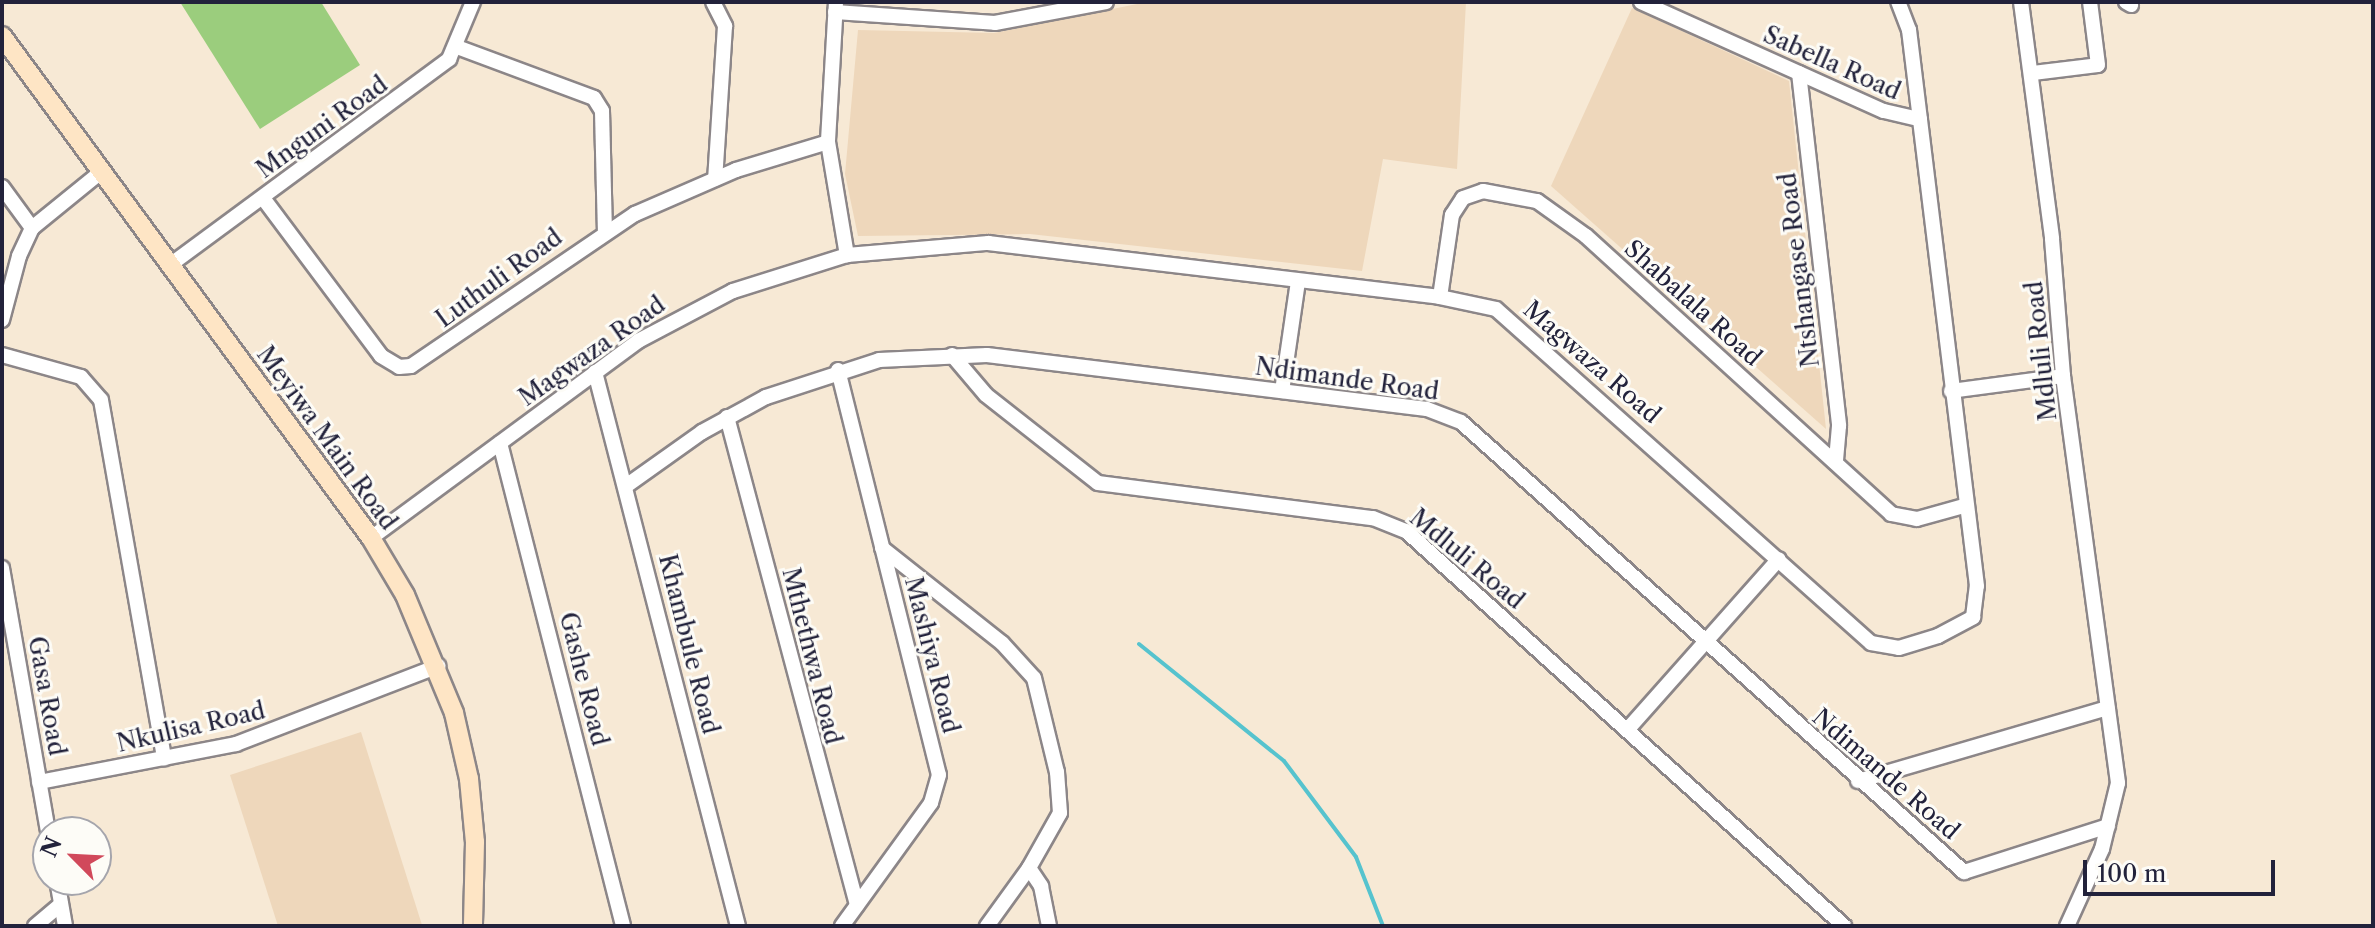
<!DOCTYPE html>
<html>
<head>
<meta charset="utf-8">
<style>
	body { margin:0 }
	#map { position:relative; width:2375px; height:928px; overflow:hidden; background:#f7e9d5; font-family:"Libre Caslon Text",serif }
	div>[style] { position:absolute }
	.built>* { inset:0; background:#eed7bb }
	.green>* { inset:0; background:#9bcd7d }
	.stream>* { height:4px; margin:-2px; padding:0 2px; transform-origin:2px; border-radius:2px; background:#56c3ce }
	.roads { filter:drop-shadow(2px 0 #8c8688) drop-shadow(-2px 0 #8c8688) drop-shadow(0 2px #8c8688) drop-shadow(0 -2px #8c8688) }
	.street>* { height:14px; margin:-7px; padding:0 7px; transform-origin:7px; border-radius:7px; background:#fff }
	.secondary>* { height:18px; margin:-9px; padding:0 9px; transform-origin:9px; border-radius:9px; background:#fee5c5 }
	span { translate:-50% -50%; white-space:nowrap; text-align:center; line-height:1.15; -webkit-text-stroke:6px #fdfcf7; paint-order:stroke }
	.street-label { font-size:24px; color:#22223b }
	.frame { position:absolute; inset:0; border:4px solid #22223b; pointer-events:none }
	.north { position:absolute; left:32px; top:816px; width:80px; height:80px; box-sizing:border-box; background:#fdfcf7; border:2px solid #a5a5ac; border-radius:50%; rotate:294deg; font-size:22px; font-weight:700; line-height:32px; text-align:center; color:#22223b }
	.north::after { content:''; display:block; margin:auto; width:28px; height:36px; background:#d1495b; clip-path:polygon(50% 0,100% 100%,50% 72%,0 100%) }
	.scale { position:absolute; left:2083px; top:860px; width:192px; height:36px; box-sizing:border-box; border:4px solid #22223b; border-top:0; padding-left:10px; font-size:24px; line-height:28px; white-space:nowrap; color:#22223b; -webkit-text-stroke:6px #fdfcf7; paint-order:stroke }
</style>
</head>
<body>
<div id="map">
	<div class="built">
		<div style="clip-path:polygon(1147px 2px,1466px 2px,1457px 169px,1383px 159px,1362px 271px,1030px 234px,858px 236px,845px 174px,858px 30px,994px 33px)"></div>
		<div style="clip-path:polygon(1632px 8px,1789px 81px,1826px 429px,1551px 186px)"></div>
		<div style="clip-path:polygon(361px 732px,422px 925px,278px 926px,230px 775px)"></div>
	</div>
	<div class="green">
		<div style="clip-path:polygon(180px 2px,321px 2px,360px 65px,260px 129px)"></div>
	</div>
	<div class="stream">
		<div style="left:1139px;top:644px;width:186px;rotate:38.9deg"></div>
		<div style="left:1284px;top:761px;width:120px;rotate:53.1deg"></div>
		<div style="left:1356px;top:857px;width:74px;rotate:68.6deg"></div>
	</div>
	<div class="roads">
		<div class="street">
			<div style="left:713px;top:2px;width:27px;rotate:63deg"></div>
			<div style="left:725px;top:26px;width:153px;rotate:93.7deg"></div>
			<div style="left:836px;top:2px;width:140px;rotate:93.3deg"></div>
			<div style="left:828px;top:142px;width:115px;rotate:80.5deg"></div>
			<div style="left:1641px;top:2px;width:266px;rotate:24.2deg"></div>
			<div style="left:1884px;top:111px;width:37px;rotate:13deg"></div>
			<div style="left:2021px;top:2px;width:239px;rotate:82.5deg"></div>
			<div style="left:2052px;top:239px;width:137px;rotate:85.4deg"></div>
			<div style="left:2063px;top:376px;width:411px;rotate:82.3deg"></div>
			<div style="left:2118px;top:783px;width:68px;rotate:103.6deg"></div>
			<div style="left:2102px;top:849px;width:85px;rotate:114.4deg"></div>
			<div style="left:2126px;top:2px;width:6px;rotate:31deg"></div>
			<div style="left:835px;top:12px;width:160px;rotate:3.9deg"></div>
			<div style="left:995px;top:23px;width:113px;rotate:-10.7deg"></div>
			<div style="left:457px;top:47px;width:146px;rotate:20.4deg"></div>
			<div style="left:594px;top:98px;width:15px;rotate:58deg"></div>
			<div style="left:602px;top:111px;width:119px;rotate:88.6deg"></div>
			<div style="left:1799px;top:73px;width:355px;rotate:83.5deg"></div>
			<div style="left:1839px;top:426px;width:37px;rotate:95deg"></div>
			<div style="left:2033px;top:73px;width:65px;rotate:-7deg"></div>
			<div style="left:2098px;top:65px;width:64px;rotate:-97.2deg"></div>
			<div style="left:2px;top:187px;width:51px;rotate:53.8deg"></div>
			<div style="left:263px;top:198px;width:197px;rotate:53.2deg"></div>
			<div style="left:381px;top:356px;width:21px;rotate:31deg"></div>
			<div style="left:399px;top:367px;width:12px;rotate:-5deg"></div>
			<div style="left:411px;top:366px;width:271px;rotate:-34.2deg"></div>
			<div style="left:635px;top:214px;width:110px;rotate:-23.5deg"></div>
			<div style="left:736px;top:170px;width:96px;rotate:-16.9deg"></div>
			<div style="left:170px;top:265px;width:347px;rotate:-36.4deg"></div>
			<div style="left:449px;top:59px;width:62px;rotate:-67.2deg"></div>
			<div style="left:1440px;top:297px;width:83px;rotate:-81.7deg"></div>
			<div style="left:1452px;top:215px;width:20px;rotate:-57deg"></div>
			<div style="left:1463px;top:198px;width:21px;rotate:-19deg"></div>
			<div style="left:1483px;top:191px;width:55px;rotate:10.5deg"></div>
			<div style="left:1537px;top:201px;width:60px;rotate:35.5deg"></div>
			<div style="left:1586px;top:236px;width:413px;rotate:42.3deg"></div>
			<div style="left:1891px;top:514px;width:26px;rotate:11deg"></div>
			<div style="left:1917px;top:519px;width:49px;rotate:-15.5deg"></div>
			<div style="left:2px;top:320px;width:66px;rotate:-75.1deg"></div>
			<div style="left:19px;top:256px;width:31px;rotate:-65deg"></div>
			<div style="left:32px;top:228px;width:89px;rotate:-39.1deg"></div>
			<div style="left:2px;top:355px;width:82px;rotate:15.6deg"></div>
			<div style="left:81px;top:377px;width:30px;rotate:49deg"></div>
			<div style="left:101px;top:400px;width:364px;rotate:80deg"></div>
			<div style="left:952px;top:355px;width:52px;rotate:49.6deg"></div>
			<div style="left:986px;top:395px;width:142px;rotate:38.2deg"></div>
			<div style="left:1098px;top:483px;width:277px;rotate:7.3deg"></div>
			<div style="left:1373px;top:518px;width:35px;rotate:22deg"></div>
			<div style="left:1406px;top:531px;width:590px;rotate:42.04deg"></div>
			<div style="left:838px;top:370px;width:417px;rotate:76deg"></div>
			<div style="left:939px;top:775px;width:29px;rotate:106deg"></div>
			<div style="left:931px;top:803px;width:152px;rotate:125.9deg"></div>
			<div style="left:595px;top:372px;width:572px;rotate:75.53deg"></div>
			<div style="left:1282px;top:391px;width:111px;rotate:-81.7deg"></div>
			<div style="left:1951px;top:391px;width:113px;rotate:-7.6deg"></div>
			<div style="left:727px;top:417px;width:505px;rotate:75.08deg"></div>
			<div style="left:500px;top:443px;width:498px;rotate:75.7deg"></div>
			<div style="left:626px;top:486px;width:93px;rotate:-35.4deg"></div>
			<div style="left:702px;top:432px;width:73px;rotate:-28.7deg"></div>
			<div style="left:766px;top:397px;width:119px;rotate:-18.1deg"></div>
			<div style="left:879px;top:360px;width:108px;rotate:-2.7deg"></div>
			<div style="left:987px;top:355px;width:443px;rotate:7deg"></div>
			<div style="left:1427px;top:409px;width:36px;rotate:21deg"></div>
			<div style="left:1461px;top:422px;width:675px;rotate:41.82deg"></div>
			<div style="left:1964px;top:872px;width:151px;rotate:-17.7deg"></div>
			<div style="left:371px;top:538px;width:332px;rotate:-36.4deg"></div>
			<div style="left:638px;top:341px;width:107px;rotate:-27.8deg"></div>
			<div style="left:733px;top:291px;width:120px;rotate:-17.5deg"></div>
			<div style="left:847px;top:255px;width:142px;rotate:-4.9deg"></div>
			<div style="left:988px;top:243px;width:455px;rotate:6.8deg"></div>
			<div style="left:1440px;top:297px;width:57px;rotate:12.1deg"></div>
			<div style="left:1496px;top:309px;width:502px;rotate:41.69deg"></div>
			<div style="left:1871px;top:643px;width:28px;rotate:10deg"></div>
			<div style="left:1899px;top:648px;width:41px;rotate:-17.1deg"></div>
			<div style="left:1938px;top:636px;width:40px;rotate:-28deg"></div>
			<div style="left:1973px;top:617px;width:31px;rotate:-83deg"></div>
			<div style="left:1977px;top:586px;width:560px;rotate:-96.97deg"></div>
			<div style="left:1909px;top:30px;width:30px;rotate:-111deg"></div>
			<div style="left:882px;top:548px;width:153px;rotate:38.4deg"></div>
			<div style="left:1002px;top:643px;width:47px;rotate:47.6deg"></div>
			<div style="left:1034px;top:678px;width:97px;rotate:76.3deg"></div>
			<div style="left:1057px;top:772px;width:41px;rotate:85.8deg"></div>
			<div style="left:1060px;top:813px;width:63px;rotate:119.4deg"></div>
			<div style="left:1029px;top:868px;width:72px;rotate:125.9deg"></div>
			<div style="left:2px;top:568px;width:268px;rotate:80.1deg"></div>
			<div style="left:1628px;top:729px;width:227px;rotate:-48.4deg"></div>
			<div style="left:1858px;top:781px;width:260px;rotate:-16.3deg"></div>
			<div style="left:39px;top:782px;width:201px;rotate:-10.9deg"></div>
			<div style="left:236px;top:744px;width:217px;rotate:-21.1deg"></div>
			<div style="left:1029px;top:868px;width:22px;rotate:56deg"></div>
			<div style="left:1041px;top:886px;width:41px;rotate:78.7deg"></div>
			<div style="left:57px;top:880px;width:47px;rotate:80.1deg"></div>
			<div style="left:35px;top:926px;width:34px;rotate:-40deg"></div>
		</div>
		<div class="secondary">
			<div style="left:2px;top:36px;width:623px;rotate:53.68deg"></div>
			<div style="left:371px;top:538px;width:66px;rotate:59.2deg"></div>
			<div style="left:405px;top:595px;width:128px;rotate:67.4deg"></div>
			<div style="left:454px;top:713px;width:68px;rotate:77.2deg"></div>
			<div style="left:469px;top:779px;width:63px;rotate:84.6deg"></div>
			<div style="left:475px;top:842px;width:84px;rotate:91.4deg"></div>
		</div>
	</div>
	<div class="street-label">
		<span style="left:1832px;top:63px;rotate:24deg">Sabella Road</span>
		<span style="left:322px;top:127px;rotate:-36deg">Mnguni Road</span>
		<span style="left:1799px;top:270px;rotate:-97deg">Ntshangase Road</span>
		<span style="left:499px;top:278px;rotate:-36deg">Luthuli Road</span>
		<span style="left:1693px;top:303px;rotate:42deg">Shabalala Road</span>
		<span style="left:592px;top:351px;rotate:-35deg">Magwaza Road</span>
		<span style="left:2041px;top:351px;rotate:-96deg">Mdluli Road</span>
		<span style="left:1592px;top:362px;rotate:41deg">Magwaza Road</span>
		<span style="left:1347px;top:379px;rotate:8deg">Ndimande Road</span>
		<span style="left:327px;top:438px;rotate:54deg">Meyiwa Main Road</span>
		<span style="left:1467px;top:559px;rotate:40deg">Mdluli Road</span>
		<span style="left:689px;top:644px;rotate:76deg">Khambule Road</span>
		<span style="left:932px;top:655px;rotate:76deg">Mashiya Road</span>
		<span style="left:812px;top:656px;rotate:76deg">Mthethwa Road</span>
		<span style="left:584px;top:679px;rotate:76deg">Gashe Road</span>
		<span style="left:47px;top:696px;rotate:80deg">Gasa Road</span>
		<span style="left:191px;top:727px;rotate:-13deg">Nkulisa Road</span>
		<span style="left:1886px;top:774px;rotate:41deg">Ndimande Road</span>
	</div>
	<div class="frame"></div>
	<div class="north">N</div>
	<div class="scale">100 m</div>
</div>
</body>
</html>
